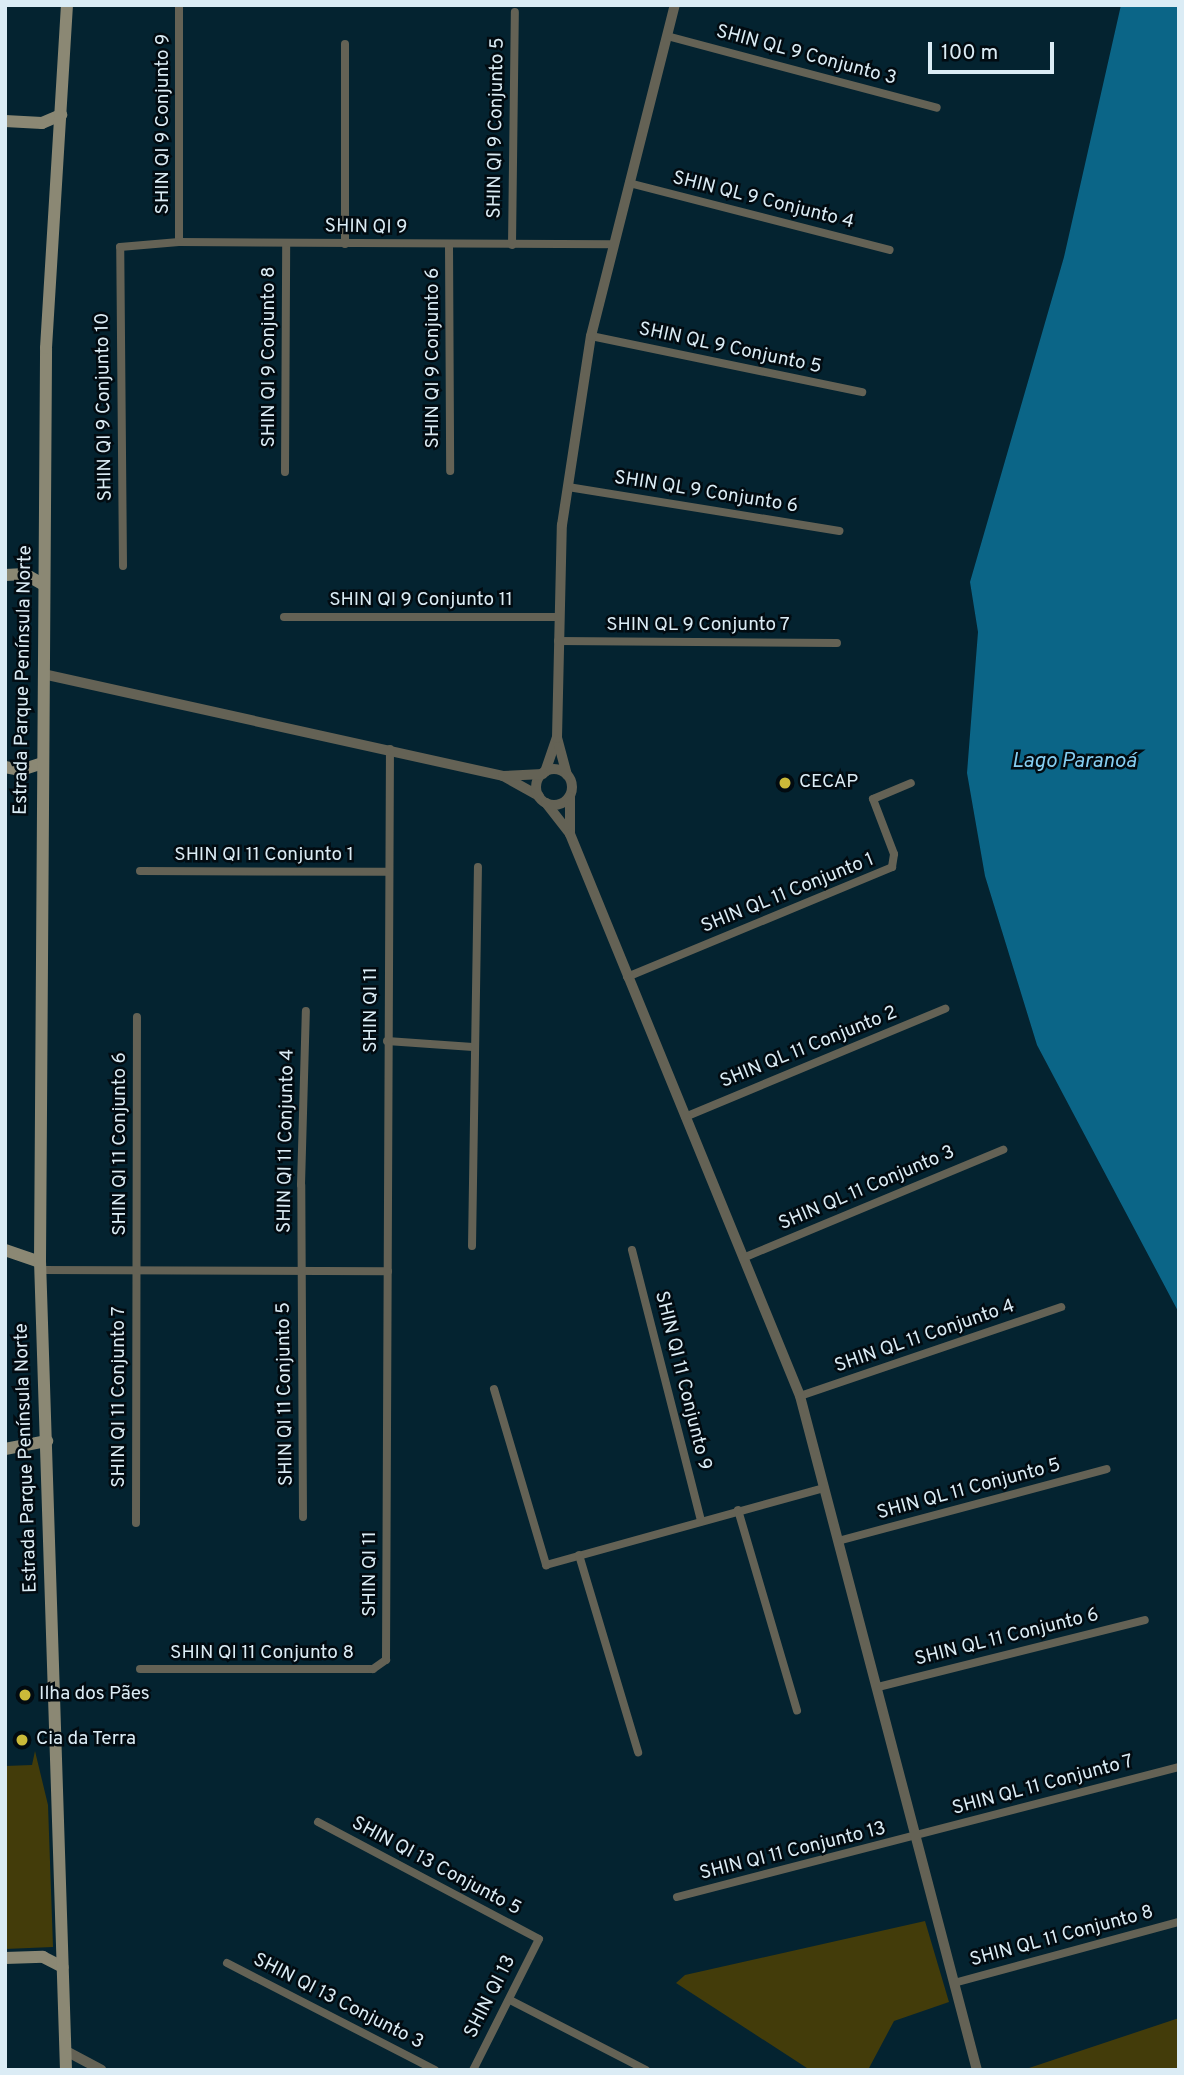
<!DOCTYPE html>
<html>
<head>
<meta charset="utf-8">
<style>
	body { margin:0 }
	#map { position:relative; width:1184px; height:2075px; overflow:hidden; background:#042330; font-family:Overpass,sans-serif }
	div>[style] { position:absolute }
	.green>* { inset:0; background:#433c0a }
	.water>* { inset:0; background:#0b6587 }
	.minor>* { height:8px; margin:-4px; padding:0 4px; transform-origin:4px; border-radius:4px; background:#646255 }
	.tertiary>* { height:10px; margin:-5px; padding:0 5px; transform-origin:5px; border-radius:5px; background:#646255 }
	.tertiary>.ring { margin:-5px; padding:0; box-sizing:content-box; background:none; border:10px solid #646255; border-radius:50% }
	.secondary>* { height:12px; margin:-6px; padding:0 6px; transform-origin:6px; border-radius:6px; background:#8b8874 }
	.dots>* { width:19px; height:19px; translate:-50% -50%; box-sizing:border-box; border:4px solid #020b11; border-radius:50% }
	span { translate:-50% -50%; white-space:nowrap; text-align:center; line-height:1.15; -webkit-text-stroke:5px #020b11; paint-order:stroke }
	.street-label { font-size:19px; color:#dbecf5 }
	.poi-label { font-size:19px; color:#dbecf5 }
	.left { translate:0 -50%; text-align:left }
	.water-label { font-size:21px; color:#86cef1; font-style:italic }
	.frame { position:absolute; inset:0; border:7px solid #dbecf5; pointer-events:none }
	.scale { position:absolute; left:928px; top:42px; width:126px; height:32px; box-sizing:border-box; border:4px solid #dbecf5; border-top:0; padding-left:9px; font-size:21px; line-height:24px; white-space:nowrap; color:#dbecf5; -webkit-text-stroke:5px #020b11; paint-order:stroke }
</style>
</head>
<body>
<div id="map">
	<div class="green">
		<div style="clip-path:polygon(35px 1751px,48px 1805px,53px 1947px,5px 1949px,5px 1766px,32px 1765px)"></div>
		<div style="clip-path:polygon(925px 1921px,949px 2002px,894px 2021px,868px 2070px,810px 2070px,676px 1983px,685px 1975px)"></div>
		<div style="clip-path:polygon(1179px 2018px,1179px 2070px,1023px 2070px)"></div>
	</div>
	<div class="water">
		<div style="clip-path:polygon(1121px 5px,1179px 5px,1179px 1313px,1037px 1045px,985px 876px,967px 773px,978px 632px,970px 582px,1064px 257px)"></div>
	</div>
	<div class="minor">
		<div style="left:667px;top:36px;width:279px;rotate:14.9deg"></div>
		<div style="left:345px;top:44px;width:200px;rotate:90deg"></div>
		<div style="left:629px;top:183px;width:269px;rotate:14.4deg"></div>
		<div style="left:179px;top:242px;width:237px;rotate:-90deg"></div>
		<div style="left:449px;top:245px;width:226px;rotate:89.7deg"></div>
		<div style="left:512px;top:245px;width:233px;rotate:-89.3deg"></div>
		<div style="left:591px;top:336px;width:277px;rotate:11.7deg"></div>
		<div style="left:285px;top:472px;width:229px;rotate:-89.7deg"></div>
		<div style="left:568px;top:487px;width:275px;rotate:9.2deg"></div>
		<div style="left:123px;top:566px;width:319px;rotate:-90.5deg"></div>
		<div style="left:120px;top:247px;width:59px;rotate:-4.8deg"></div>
		<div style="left:179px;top:242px;width:433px;rotate:0.3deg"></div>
		<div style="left:284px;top:617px;width:274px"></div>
		<div style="left:558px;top:641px;width:279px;rotate:0.4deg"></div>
		<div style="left:140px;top:871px;width:248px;rotate:0.2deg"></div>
		<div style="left:627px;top:977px;width:287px;rotate:-22.5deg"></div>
		<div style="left:892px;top:867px;width:13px;rotate:-81deg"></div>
		<div style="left:894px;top:854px;width:59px;rotate:-110.9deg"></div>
		<div style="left:873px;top:799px;width:41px;rotate:-22.8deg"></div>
		<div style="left:387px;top:1041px;width:86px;rotate:4deg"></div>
		<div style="left:685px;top:1117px;width:282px;rotate:-22.6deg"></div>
		<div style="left:472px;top:1246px;width:379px;rotate:-89.1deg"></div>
		<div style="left:632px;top:1250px;width:280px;rotate:75.7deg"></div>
		<div style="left:743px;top:1258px;width:282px;rotate:-22.6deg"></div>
		<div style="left:41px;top:1270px;width:347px;rotate:0.2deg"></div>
		<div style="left:494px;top:1389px;width:184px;rotate:73.5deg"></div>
		<div style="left:546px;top:1565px;width:288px;rotate:-15.5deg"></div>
		<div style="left:800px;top:1396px;width:276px;rotate:-18.8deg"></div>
		<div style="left:738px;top:1510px;width:209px;rotate:73.6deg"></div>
		<div style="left:303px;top:1517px;width:332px;rotate:-90.3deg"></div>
		<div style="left:301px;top:1185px;width:174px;rotate:-88.4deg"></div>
		<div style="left:136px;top:1523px;width:506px;rotate:-89.89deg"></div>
		<div style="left:838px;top:1541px;width:278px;rotate:-15deg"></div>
		<div style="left:579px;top:1555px;width:206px;rotate:73.3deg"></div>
		<div style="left:140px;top:1669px;width:233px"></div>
		<div style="left:373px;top:1669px;width:16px;rotate:-35deg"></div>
		<div style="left:386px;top:1660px;width:911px;rotate:-89.75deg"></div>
		<div style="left:878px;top:1687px;width:275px;rotate:-14.1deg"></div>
		<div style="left:318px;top:1822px;width:250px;rotate:27.9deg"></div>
		<div style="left:539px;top:1939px;width:147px;rotate:116.7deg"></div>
		<div style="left:677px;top:1897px;width:519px;rotate:-14.52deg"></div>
		<div style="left:227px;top:1963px;width:234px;rotate:27.2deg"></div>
		<div style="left:954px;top:1983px;width:233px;rotate:-15.2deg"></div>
		<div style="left:510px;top:2000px;width:153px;rotate:27.2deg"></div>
	</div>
	<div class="tertiary">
		<div style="left:43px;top:674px;width:471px;rotate:12.5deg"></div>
		<div style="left:503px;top:776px;width:41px;rotate:29.1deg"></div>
		<div class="ring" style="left:536px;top:769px;width:26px;height:26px"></div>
		<div style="left:545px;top:772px;width:36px;rotate:-71deg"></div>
		<div style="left:567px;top:775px;width:38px;rotate:-105deg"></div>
		<div style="left:557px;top:738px;width:213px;rotate:-88.7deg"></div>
		<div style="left:562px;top:525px;width:191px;rotate:-81.3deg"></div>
		<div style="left:591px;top:336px;width:341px;rotate:-75.8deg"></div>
		<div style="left:503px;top:776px;width:40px;rotate:-2.9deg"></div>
		<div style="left:570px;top:797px;width:37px;rotate:90deg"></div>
		<div style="left:546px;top:803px;width:39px;rotate:52deg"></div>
		<div style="left:570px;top:834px;width:607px;rotate:67.74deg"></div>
		<div style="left:800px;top:1396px;width:697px;rotate:75.29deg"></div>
		<div style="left:66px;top:2051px;width:40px;rotate:28deg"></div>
	</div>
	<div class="secondary">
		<div style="left:5px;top:121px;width:37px;rotate:3deg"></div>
		<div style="left:42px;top:123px;width:21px;rotate:-23deg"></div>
		<div style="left:5px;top:575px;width:20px;rotate:-3deg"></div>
		<div style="left:25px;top:574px;width:22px;rotate:30deg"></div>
		<div style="left:5px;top:767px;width:16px;rotate:11deg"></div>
		<div style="left:21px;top:770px;width:22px;rotate:-18deg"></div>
		<div style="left:5px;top:1250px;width:37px;rotate:19deg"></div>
		<div style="left:5px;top:1449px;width:43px;rotate:-10.8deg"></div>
		<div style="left:5px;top:1958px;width:38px;rotate:-2deg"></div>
		<div style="left:43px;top:1957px;width:22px;rotate:27deg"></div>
		<div style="left:66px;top:2070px;width:808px;rotate:-91.84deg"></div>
		<div style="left:40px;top:1262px;width:914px;rotate:-89.62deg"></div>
		<div style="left:46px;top:348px;width:344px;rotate:-86.5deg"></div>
	</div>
	<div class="dots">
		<div style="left:785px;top:783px;background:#cbba39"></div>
		<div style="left:25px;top:1695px;background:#cbba39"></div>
		<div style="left:22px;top:1740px;background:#cbba39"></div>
	</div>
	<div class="street-label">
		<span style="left:806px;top:56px;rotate:15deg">SHIN QL 9 Conjunto 3</span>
		<span style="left:164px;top:124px;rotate:-90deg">SHIN QI 9 Conjunto 9</span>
		<span style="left:497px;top:128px;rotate:-89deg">SHIN QI 9 Conjunto 5</span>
		<span style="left:763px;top:201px;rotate:14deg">SHIN QL 9 Conjunto 4</span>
		<span style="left:366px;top:228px;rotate:1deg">SHIN QI 9</span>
		<span style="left:730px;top:349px;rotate:12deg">SHIN QL 9 Conjunto 5</span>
		<span style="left:270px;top:357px;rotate:-90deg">SHIN QI 9 Conjunto 8</span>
		<span style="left:434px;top:358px;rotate:-90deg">SHIN QI 9 Conjunto 6</span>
		<span style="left:105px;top:407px;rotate:-91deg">SHIN QI 9 Conjunto 10</span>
		<span style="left:706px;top:493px;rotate:9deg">SHIN QL 9 Conjunto 6</span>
		<span style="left:421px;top:601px">SHIN QI 9 Conjunto 11</span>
		<span style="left:698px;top:626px">SHIN QL 9 Conjunto 7</span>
		<span style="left:24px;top:680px;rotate:-89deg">Estrada Parque Península Norte</span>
		<span style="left:264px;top:856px">SHIN QI 11 Conjunto 1</span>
		<span style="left:788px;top:894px;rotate:-22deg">SHIN QL 11 Conjunto 1</span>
		<span style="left:372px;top:1010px;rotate:-90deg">SHIN QI 11</span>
		<span style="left:809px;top:1048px;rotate:-22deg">SHIN QL 11 Conjunto 2</span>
		<span style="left:287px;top:1141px;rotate:-89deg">SHIN QI 11 Conjunto 4</span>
		<span style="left:121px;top:1144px;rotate:-90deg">SHIN QI 11 Conjunto 6</span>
		<span style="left:867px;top:1189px;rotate:-23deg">SHIN QL 11 Conjunto 3</span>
		<span style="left:925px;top:1337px;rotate:-19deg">SHIN QL 11 Conjunto 4</span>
		<span style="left:682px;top:1381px;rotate:76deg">SHIN QI 11 Conjunto 9</span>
		<span style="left:286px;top:1394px;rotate:-91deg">SHIN QI 11 Conjunto 5</span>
		<span style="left:120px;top:1397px;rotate:-90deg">SHIN QI 11 Conjunto 7</span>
		<span style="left:27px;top:1458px;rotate:-92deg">Estrada Parque Península Norte</span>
		<span style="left:969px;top:1490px;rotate:-15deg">SHIN QL 11 Conjunto 5</span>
		<span style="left:371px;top:1574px;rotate:-90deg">SHIN QI 11</span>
		<span style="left:1007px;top:1638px;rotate:-14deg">SHIN QL 11 Conjunto 6</span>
		<span style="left:262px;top:1654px">SHIN QI 11 Conjunto 8</span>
		<span style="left:1043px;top:1786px;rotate:-15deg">SHIN QL 11 Conjunto 7</span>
		<span style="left:793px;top:1852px;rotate:-14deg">SHIN QI 11 Conjunto 13</span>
		<span style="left:436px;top:1867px;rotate:28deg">SHIN QI 13 Conjunto 5</span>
		<span style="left:1062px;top:1937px;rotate:-15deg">SHIN QL 11 Conjunto 8</span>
		<span style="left:491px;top:1997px;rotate:-63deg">SHIN QI 13</span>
		<span style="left:338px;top:2002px;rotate:27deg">SHIN QI 13 Conjunto 3</span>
	</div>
	<div class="poi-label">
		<span class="left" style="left:799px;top:783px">CECAP</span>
		<span class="left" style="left:39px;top:1695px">Ilha dos Pães</span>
		<span class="left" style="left:36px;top:1740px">Cia da Terra</span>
	</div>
	<div class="water-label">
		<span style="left:1074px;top:762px">Lago Paranoá</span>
	</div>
	<div class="frame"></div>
	<div class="scale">100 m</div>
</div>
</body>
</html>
